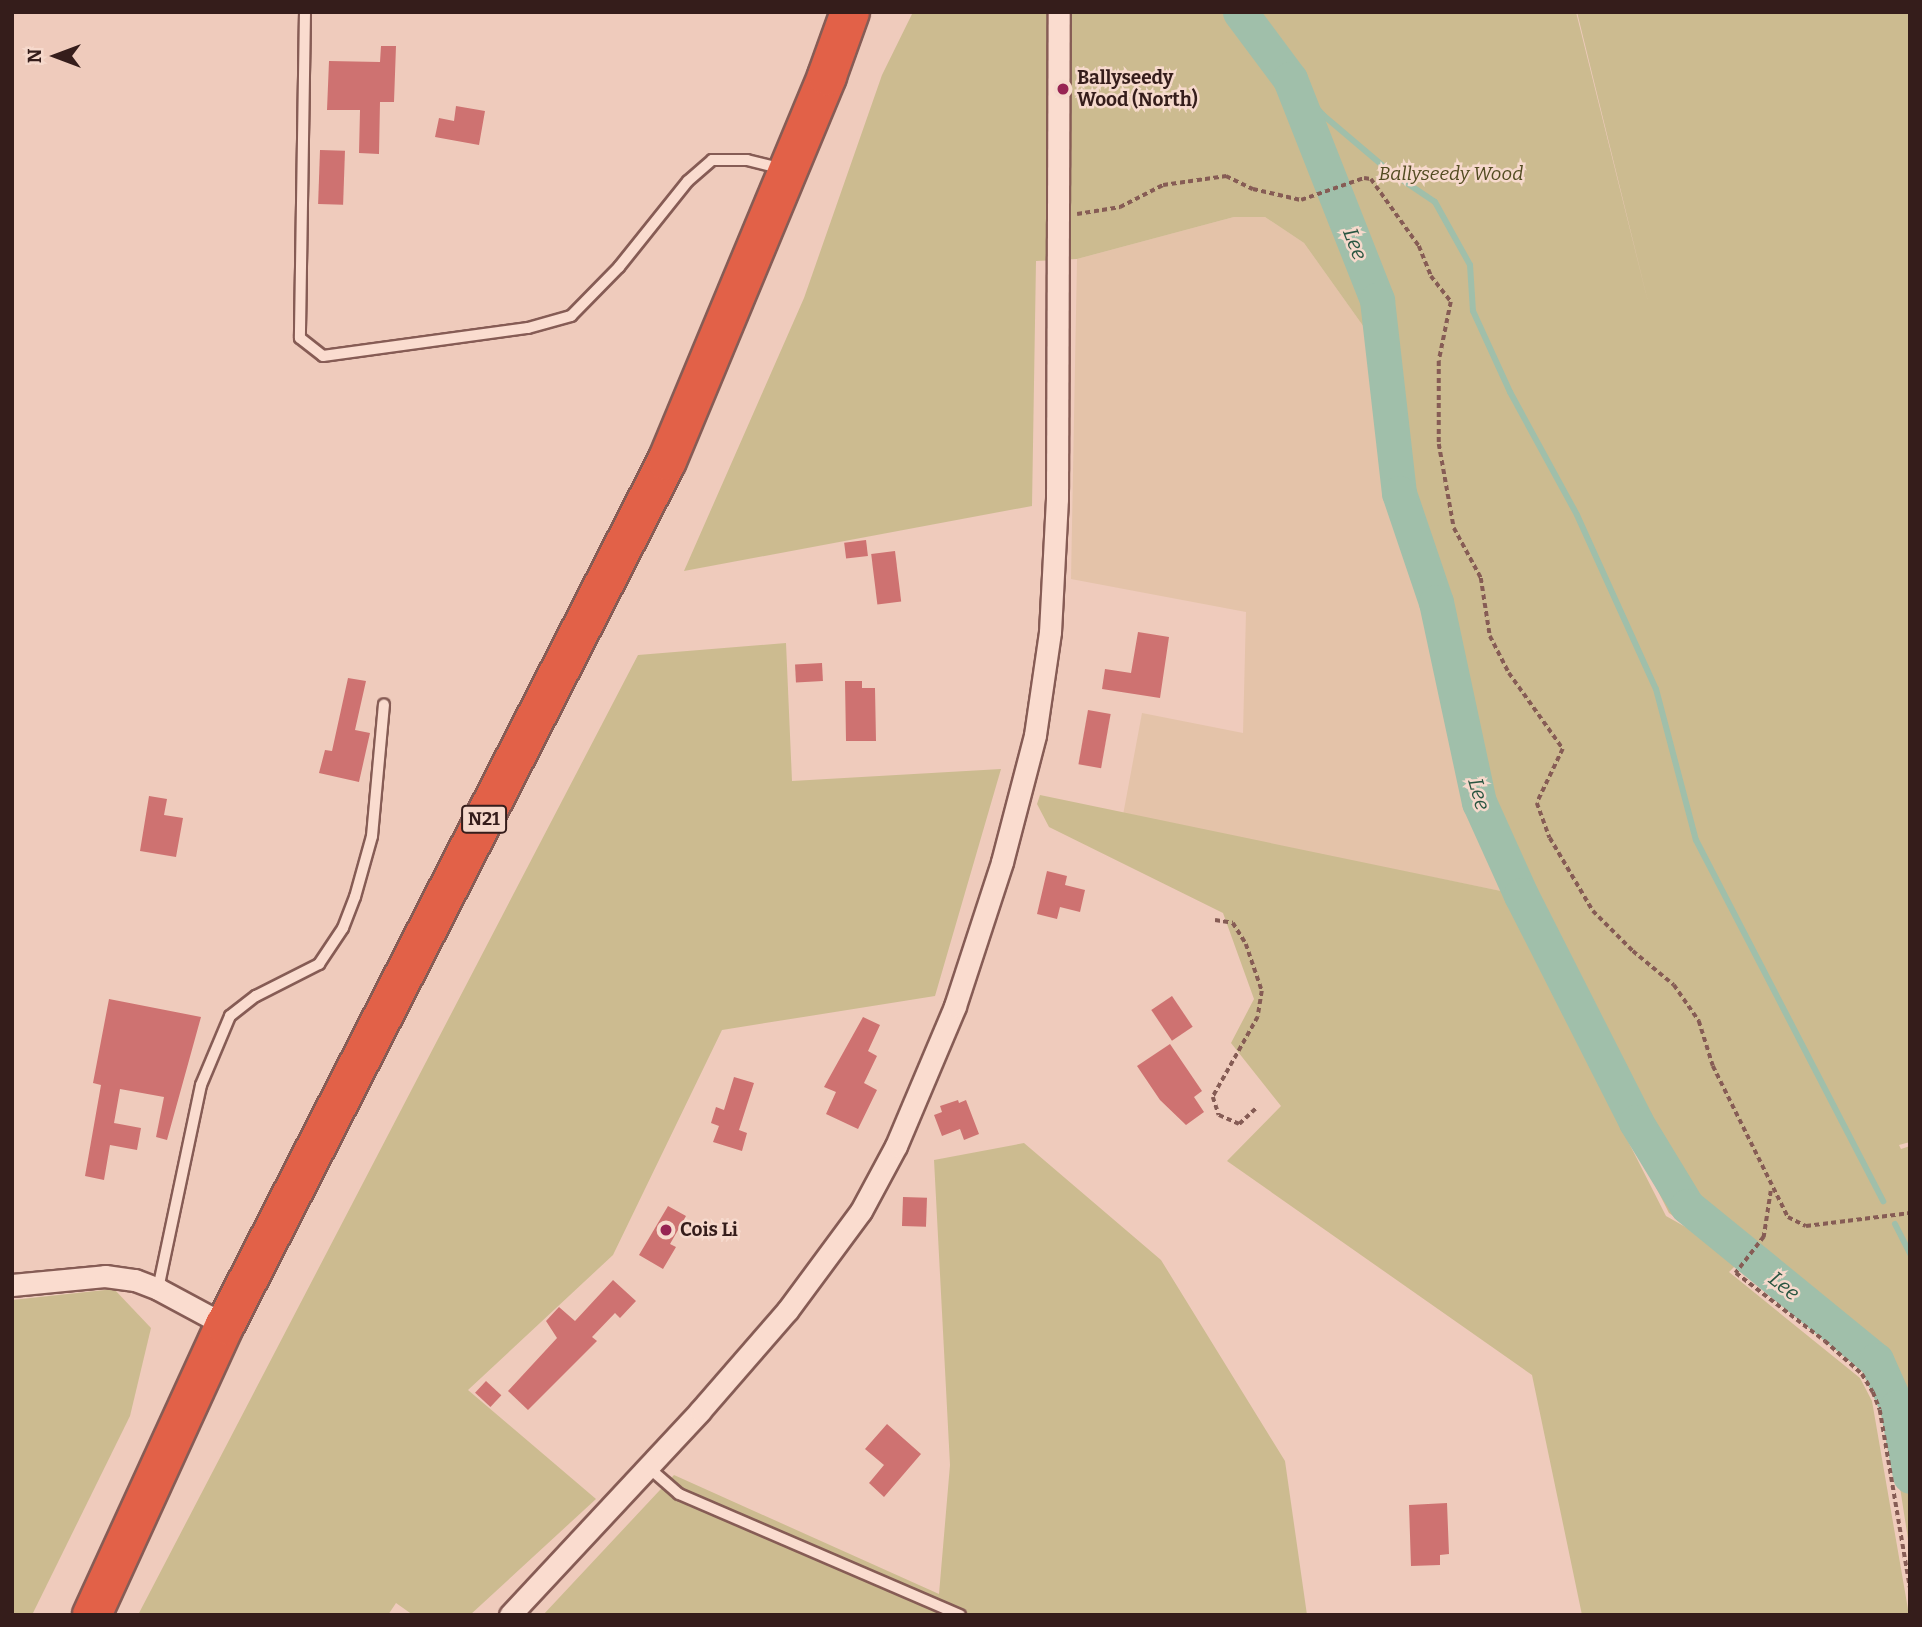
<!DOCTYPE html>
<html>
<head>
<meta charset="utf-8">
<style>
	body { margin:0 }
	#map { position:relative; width:1922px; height:1627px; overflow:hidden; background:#efcbbc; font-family:Bitter,serif }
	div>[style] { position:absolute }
	.farmland>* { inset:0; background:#e4c3a9 }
	.green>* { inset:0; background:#ccbb90 }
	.stream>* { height:6px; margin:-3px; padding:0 3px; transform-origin:3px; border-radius:3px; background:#a0bfaa }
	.river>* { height:35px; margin:-17.5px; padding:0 17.5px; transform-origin:17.5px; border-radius:17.5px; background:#a0bfaa }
	.building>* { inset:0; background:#ce7271; transform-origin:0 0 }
	.path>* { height:3.5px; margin-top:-1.75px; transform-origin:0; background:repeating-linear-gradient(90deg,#865c55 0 5px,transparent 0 8.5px) }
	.roads { filter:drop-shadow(2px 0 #865c55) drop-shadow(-2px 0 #865c55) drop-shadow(0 2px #865c55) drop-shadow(0 -2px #865c55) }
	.lane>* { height:10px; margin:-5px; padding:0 5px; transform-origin:5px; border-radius:5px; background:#fadccf }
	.street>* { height:21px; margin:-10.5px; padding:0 10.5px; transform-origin:10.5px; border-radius:10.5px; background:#fadccf }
	.highway>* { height:38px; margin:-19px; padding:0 19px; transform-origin:19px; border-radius:19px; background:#e26148 }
	.dots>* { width:19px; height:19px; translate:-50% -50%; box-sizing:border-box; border:4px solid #f6d9cc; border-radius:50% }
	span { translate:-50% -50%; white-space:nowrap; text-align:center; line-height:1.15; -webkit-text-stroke:5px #f6d9cc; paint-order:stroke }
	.shield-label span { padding:2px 5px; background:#f6d9cc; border:2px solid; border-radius:5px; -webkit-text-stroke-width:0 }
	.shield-label { font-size:18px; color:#351d1b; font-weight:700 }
	.poi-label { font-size:19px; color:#351d1b; font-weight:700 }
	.left { translate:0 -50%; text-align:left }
	.park-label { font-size:19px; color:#524b21; font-style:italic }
	.water-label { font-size:21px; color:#295541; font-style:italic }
	.frame { position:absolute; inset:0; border:14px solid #351d1b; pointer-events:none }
	.north { position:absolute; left:21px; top:21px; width:70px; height:70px; -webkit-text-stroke:5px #f6d9cc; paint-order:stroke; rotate:270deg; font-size:19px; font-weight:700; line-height:28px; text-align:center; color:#351d1b }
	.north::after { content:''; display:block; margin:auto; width:24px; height:32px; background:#351d1b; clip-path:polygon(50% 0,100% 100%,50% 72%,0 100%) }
</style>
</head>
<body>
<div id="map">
	<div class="farmland">
		<div style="clip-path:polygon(1234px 217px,1265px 217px,1304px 243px,1366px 330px,1388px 496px,1428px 616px,1478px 832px,1501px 891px,1123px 815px,1142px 713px,1243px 733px,1246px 612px,1071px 579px,1077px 259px)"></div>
	</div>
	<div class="green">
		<div style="clip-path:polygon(913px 12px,1576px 12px,1648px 302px,1577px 12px,1910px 12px,1910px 1142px,1899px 1145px,1901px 1149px,1910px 1146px,1910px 1552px,1888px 1410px,1865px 1371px,1727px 1256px,1736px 1265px,1729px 1272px,1860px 1378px,1872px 1401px,1909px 1615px,1582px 1615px,1532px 1375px,1227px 1161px,1281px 1106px,1231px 1043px,1254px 999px,1223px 913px,1049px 827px,1037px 804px,1040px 795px,1501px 891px,1666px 1216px,1705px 1238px,1669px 1213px,1478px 832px,1428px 616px,1388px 496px,1366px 330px,1304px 243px,1265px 217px,1234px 217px,1077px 259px,1036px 261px,1032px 506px,684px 571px,804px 298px,882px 75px)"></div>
		<div style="clip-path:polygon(786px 643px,792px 781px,1001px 769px,935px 996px,722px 1030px,613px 1255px,468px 1390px,596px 1499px,470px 1615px,413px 1615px,396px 1603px,388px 1615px,138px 1615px,638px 655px)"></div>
		<div style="clip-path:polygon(1024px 1143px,1161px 1260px,1285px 1461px,1307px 1615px,543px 1615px,674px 1475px,939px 1594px,950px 1465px,934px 1160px)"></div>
		<div style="clip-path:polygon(114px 1289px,151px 1328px,130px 1416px,32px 1615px,12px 1615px,12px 1300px)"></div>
	</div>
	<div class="stream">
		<div style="left:1290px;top:79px;width:49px;rotate:47.5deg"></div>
		<div style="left:1323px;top:115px;width:87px;rotate:40.3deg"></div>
		<div style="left:1389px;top:171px;width:55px;rotate:34deg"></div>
		<div style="left:1435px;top:202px;width:72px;rotate:60.9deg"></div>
		<div style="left:1470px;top:265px;width:46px;rotate:86.3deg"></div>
		<div style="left:1473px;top:311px;width:89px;rotate:65.4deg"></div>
		<div style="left:1510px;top:392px;width:140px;rotate:61.4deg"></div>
		<div style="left:1577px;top:515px;width:191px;rotate:65.6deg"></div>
		<div style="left:1656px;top:689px;width:156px;rotate:75.2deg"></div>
		<div style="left:1696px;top:840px;width:407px;rotate:62.6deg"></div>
		<div style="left:1895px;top:1224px;width:34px;rotate:63deg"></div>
	</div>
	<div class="river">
		<div style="left:1240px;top:12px;width:84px;rotate:53.3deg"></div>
		<div style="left:1290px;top:79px;width:238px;rotate:68.5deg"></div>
		<div style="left:1377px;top:300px;width:194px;rotate:83.5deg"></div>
		<div style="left:1399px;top:493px;width:115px;rotate:71.3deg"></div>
		<div style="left:1436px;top:602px;width:205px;rotate:77.9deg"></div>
		<div style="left:1479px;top:802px;width:102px;rotate:65.7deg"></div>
		<div style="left:1521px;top:895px;width:254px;rotate:63.1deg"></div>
		<div style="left:1636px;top:1122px;width:98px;rotate:58.7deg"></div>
		<div style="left:1687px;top:1206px;width:244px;rotate:39.2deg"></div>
		<div style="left:1876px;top:1360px;width:51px;rotate:65.9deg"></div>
		<div style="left:1897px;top:1407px;width:70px;rotate:79.3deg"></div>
	</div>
	<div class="building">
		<div style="clip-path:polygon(381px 46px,396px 46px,394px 102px,380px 102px,379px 154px,359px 153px,360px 110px,327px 110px,329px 61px,380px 62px)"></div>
		<div style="clip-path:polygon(456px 106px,485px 111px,479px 145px,435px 137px,439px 118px,454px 121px)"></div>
		<div style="left:320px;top:150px;width:25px;height:54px;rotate:2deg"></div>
		<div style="left:866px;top:540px;width:16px;height:22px;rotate:83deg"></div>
		<div style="left:895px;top:551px;width:51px;height:24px;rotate:83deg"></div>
		<div style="clip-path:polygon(1138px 632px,1169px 637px,1160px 698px,1102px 689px,1105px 669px,1131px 673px)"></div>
		<div style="left:822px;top:663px;width:18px;height:27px;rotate:87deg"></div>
		<div style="clip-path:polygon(348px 678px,366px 681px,355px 730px,370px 733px,359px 782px,319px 773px,325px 750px,332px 751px)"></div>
		<div style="clip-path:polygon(845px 681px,862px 681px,862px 688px,875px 688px,876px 741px,846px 741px)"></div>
		<div style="left:1088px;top:710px;width:23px;height:55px;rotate:10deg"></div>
		<div style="clip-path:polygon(149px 796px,167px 799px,164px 815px,183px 818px,176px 857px,140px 851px)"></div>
		<div style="clip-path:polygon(1047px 871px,1067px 876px,1065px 885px,1085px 890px,1080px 912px,1060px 907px,1057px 919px,1037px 914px)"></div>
		<div style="left:1172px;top:996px;width:37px;height:25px;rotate:56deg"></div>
		<div style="clip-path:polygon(109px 999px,201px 1017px,167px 1140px,156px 1137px,164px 1097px,120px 1089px,114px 1123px,141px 1128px,137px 1150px,110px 1145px,104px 1180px,85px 1176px,101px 1085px,93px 1083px)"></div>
		<div style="clip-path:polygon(863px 1017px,880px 1025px,868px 1051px,877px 1056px,864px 1083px,877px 1090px,858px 1129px,826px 1114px,836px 1092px,824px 1087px)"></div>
		<div style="clip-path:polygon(1170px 1044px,1202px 1091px,1194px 1097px,1204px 1112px,1186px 1125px,1160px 1100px,1137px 1066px)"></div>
		<div style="clip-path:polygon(734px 1077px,754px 1083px,739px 1130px,747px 1133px,742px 1151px,713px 1142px,719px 1126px,711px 1123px,716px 1107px,724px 1110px)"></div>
		<div style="clip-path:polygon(958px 1100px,959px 1103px,966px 1100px,979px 1134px,964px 1140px,960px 1129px,942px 1136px,934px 1115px,942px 1112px,940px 1106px)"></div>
		<div style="left:903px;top:1197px;width:24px;height:29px;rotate:2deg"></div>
		<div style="clip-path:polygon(668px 1206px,686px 1216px,670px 1244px,676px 1247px,663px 1269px,639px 1255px)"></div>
		<div style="clip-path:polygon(613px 1280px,636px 1301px,620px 1318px,615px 1313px,592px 1337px,597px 1341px,528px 1410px,508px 1391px,557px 1338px,546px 1321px,559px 1307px,575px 1321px)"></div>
		<div style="left:486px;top:1381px;width:21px;height:16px;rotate:43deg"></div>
		<div style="clip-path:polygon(887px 1424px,921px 1454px,884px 1497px,869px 1483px,884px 1465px,865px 1449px)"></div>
		<div style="clip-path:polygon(1447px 1503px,1449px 1554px,1440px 1555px,1440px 1565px,1411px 1566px,1409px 1505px)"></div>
	</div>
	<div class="path">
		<div style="left:1077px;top:214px;width:44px;rotate:-9.2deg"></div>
		<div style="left:1120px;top:207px;width:48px;rotate:-27.1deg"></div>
		<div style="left:1163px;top:185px;width:64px;rotate:-8.1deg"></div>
		<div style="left:1226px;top:176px;width:30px;rotate:26deg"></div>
		<div style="left:1253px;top:189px;width:49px;rotate:12.9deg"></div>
		<div style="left:1301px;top:200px;width:67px;rotate:-19.2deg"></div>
		<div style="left:1364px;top:178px;width:7px;rotate:8deg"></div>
		<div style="left:1371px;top:179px;width:82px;rotate:54.4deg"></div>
		<div style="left:1419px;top:246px;width:32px;rotate:68deg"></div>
		<div style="left:1431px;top:276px;width:33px;rotate:52deg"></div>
		<div style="left:1451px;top:302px;width:60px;rotate:101.5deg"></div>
		<div style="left:1439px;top:361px;width:83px;rotate:90deg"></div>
		<div style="left:1439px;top:444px;width:85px;rotate:79.9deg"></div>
		<div style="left:1454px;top:528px;width:57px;rotate:61.6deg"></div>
		<div style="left:1481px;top:578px;width:59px;rotate:81.2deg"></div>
		<div style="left:1490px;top:636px;width:42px;rotate:62.8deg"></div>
		<div style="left:1509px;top:673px;width:93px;rotate:54.6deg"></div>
		<div style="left:1563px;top:749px;width:60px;rotate:115.7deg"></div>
		<div style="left:1537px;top:803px;width:37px;rotate:70deg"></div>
		<div style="left:1550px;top:838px;width:85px;rotate:59.5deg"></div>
		<div style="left:1593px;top:911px;width:57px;rotate:45deg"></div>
		<div style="left:1633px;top:951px;width:53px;rotate:39.7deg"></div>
		<div style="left:1674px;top:985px;width:44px;rotate:55.2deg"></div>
		<div style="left:1699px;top:1021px;width:47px;rotate:72.7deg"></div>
		<div style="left:1713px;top:1066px;width:169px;rotate:63.6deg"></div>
		<div style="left:1788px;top:1217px;width:20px;rotate:27deg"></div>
		<div style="left:1806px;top:1226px;width:105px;rotate:-7.1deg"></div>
		<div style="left:1215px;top:920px;width:18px;rotate:9deg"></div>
		<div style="left:1233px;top:923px;width:25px;rotate:58deg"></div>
		<div style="left:1246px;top:944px;width:50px;rotate:71.2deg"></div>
		<div style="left:1262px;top:991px;width:26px;rotate:99deg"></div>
		<div style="left:1258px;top:1017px;width:92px;rotate:119.4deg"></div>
		<div style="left:1213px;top:1097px;width:19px;rotate:72deg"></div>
		<div style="left:1219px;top:1115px;width:22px;rotate:24deg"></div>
		<div style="left:1239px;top:1124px;width:23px;rotate:-43deg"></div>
		<div style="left:1771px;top:1191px;width:47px;rotate:98.7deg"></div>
		<div style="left:1764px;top:1237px;width:46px;rotate:127.9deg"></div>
		<div style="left:1736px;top:1273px;width:112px;rotate:37.4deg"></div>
		<div style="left:1825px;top:1341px;width:50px;rotate:41.7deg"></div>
		<div style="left:1862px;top:1374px;width:21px;rotate:59deg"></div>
		<div style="left:1873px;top:1392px;width:19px;rotate:69deg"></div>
		<div style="left:1880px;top:1410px;width:180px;rotate:80.4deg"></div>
	</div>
	<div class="roads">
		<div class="lane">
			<div style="left:305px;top:12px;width:326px;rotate:90.9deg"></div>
			<div style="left:300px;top:338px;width:29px;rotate:38deg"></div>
			<div style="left:323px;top:356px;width:207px;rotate:-7.8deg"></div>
			<div style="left:528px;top:328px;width:45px;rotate:-15.6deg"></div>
			<div style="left:571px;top:316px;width:69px;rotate:-45.6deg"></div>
			<div style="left:619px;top:267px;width:110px;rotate:-51.3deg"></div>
			<div style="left:688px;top:181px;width:32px;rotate:-41deg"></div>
			<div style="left:712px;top:160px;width:35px"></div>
			<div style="left:747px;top:160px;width:36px;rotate:14deg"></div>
			<div style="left:158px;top:1289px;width:208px;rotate:-78.1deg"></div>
			<div style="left:201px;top:1085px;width:75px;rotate:-67.2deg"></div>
			<div style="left:230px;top:1016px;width:33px;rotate:-38deg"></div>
			<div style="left:256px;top:996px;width:71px;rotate:-26.9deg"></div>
			<div style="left:319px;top:964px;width:43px;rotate:-56.3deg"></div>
			<div style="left:343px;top:928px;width:33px;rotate:-69deg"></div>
			<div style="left:355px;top:897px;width:63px;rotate:-74.4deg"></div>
			<div style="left:372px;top:836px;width:132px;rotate:-84.8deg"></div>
			<div style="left:648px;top:1467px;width:41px;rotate:41.1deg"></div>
			<div style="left:679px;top:1494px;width:306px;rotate:23.3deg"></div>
		</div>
		<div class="street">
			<div style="left:12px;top:1285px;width:93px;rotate:-5.5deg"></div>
			<div style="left:105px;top:1276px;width:30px;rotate:8deg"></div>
			<div style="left:135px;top:1280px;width:25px;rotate:21deg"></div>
			<div style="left:158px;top:1289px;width:76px;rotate:28.2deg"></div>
			<div style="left:510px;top:1615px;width:279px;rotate:-47deg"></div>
			<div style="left:700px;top:1411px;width:133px;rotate:-49deg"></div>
			<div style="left:787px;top:1311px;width:124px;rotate:-53.5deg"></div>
			<div style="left:861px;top:1211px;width:74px;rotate:-61.7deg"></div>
			<div style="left:896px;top:1146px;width:152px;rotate:-67.1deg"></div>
			<div style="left:955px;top:1006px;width:151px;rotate:-71.9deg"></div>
			<div style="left:1002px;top:862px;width:131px;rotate:-75.4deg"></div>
			<div style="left:1035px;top:735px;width:104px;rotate:-81.7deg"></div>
			<div style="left:1050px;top:632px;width:133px;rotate:-87deg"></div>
			<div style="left:1057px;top:499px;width:487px;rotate:-89.8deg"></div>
		</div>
		<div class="highway">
			<div style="left:92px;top:1615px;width:319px;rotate:-65.4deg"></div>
			<div style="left:225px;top:1325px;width:970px;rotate:-62.91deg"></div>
			<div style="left:667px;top:461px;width:417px;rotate:-67.4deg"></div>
			<div style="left:827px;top:76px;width:68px;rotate:-70.2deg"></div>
		</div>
	</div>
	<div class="dots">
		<div style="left:1063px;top:89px;background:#972453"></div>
		<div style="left:666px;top:1230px;background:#972453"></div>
	</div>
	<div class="shield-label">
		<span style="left:484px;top:819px">N21</span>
	</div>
	<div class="poi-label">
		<span class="left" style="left:1077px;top:89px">Ballyseedy<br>Wood (North)</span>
		<span class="left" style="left:680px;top:1230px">Cois Li</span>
	</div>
	<div class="park-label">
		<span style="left:1451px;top:174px">Ballyseedy Wood</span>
	</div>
	<div class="water-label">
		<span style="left:1355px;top:244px;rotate:69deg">Lee</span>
		<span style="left:1479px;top:794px;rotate:74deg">Lee</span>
		<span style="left:1784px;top:1286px;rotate:39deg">Lee</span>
	</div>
	<div class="frame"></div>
	<div class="north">N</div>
</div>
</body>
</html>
